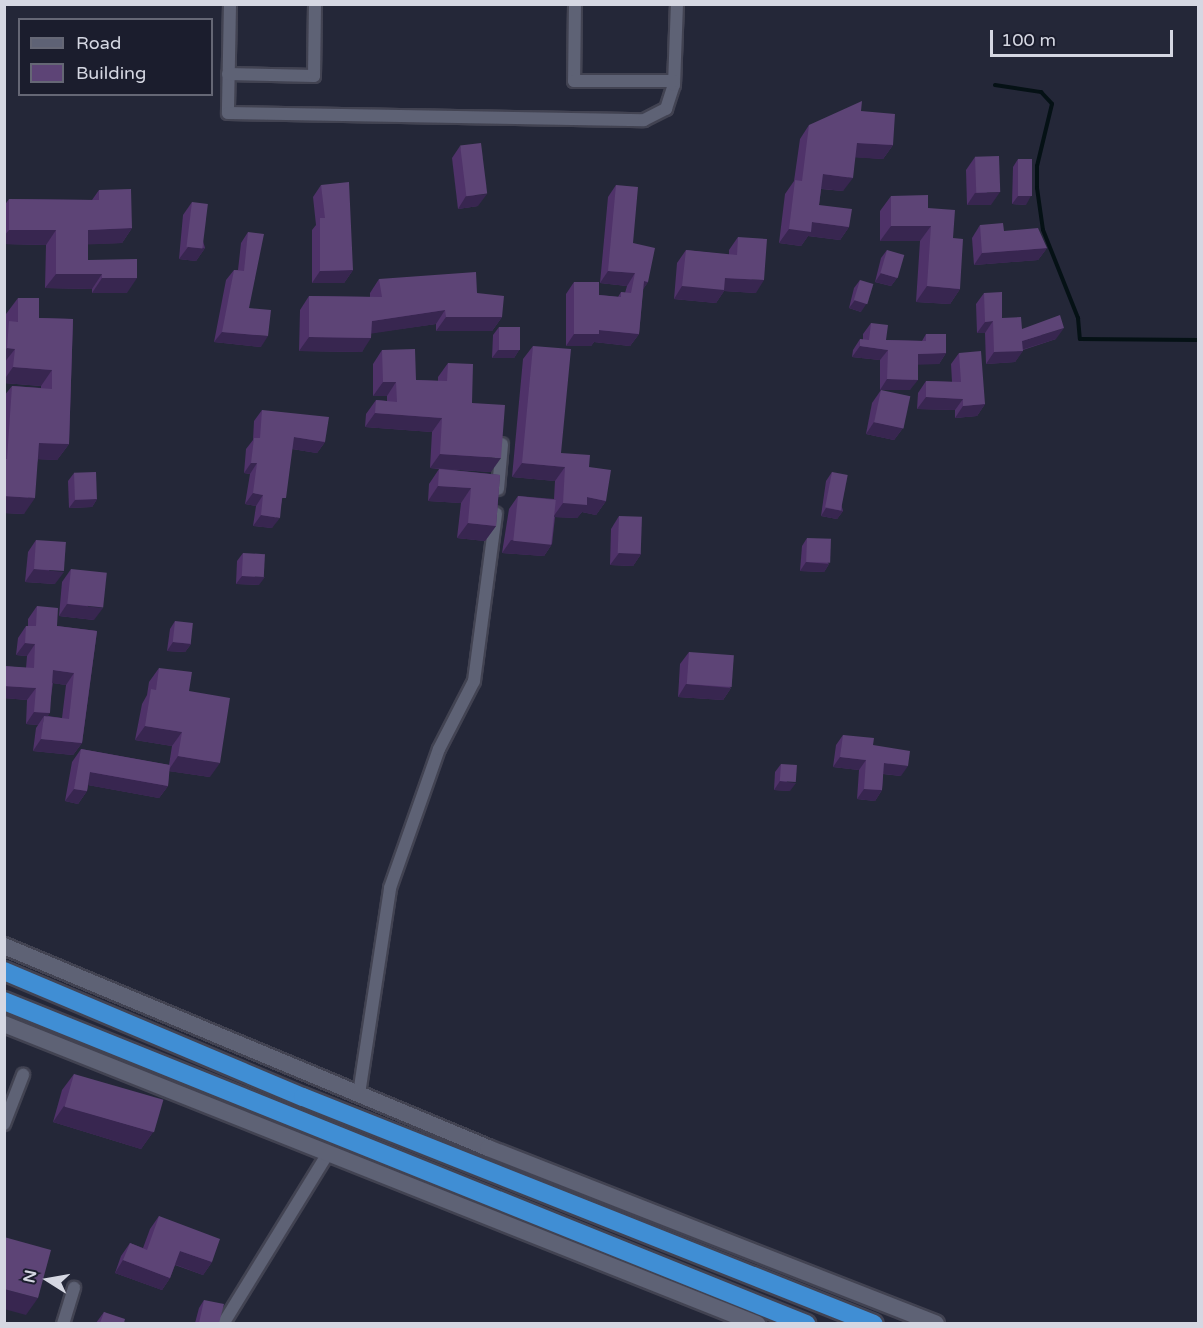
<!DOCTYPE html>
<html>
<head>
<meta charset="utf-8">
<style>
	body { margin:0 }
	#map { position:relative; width:1203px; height:1328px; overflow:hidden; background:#242738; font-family:"Varela Round",sans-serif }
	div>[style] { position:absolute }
	.stream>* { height:4px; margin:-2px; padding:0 2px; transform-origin:2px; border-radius:2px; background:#051115 }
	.roads { filter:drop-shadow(2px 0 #424352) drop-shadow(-2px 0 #424352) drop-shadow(0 2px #424352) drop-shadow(0 -2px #424352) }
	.street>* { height:12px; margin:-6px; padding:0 6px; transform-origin:6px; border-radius:6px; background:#5e6275 }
	.secondary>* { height:16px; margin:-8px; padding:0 8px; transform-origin:8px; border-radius:8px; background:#5e6275 }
	.highway>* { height:18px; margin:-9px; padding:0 9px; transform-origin:9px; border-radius:9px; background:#408ed4 }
	.wall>* { inset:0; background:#4f3269 }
	.shaded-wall>* { inset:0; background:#382650 }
	.building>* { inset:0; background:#5d4476; transform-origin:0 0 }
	span { translate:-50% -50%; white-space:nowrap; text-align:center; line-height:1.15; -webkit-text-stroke:5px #1b1d2d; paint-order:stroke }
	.frame { position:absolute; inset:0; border:6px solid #d5d7e2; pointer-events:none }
	.legend { position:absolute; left:18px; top:18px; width:195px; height:78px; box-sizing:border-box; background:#1b1d2d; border:2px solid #656775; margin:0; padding:8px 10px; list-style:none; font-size:18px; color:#d5d7e2 }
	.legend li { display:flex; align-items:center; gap:12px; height:30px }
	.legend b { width:30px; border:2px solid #656775 }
	.north { position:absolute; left:18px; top:1250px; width:60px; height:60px; -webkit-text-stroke:4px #1b1d2d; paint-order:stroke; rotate:281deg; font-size:16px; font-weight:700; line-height:24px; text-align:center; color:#d5d7e2 }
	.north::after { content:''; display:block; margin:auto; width:21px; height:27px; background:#d5d7e2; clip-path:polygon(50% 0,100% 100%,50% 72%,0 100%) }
	.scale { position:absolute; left:990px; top:30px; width:183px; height:27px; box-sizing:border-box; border:3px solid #d5d7e2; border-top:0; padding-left:8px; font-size:18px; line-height:21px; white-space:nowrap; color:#d5d7e2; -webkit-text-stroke:4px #1b1d2d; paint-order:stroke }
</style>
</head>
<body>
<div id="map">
	<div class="stream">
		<div style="left:995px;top:85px;width:47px;rotate:8.7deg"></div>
		<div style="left:1041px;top:92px;width:16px;rotate:47deg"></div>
		<div style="left:1052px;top:104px;width:64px;rotate:103.6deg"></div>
		<div style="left:1037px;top:166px;width:22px;rotate:90deg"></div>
		<div style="left:1037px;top:188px;width:42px;rotate:81.9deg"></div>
		<div style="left:1043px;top:230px;width:95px;rotate:68.3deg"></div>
		<div style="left:1078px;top:318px;width:21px;rotate:85deg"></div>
		<div style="left:1080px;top:339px;width:118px;rotate:0.5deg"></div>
	</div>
	<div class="roads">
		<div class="street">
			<div style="left:230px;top:4px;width:109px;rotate:91.1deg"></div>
			<div style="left:228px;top:113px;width:416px;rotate:1deg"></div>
			<div style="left:644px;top:120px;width:25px;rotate:-27deg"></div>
			<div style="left:666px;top:109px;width:25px;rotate:-72deg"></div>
			<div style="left:674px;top:85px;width:81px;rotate:-87.9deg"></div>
			<div style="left:575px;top:4px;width:77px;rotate:90.7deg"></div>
			<div style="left:574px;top:81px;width:100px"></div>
			<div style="left:228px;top:74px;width:86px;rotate:1.3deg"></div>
			<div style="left:314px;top:76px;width:72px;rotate:-89.2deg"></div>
			<div style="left:498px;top:489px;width:45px;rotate:-84.9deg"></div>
			<div style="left:359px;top:1094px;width:208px;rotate:-81.4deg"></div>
			<div style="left:390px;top:888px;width:147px;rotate:-70.6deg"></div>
			<div style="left:439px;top:749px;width:76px;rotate:-62.8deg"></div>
			<div style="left:474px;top:681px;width:169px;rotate:-82.5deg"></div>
			<div style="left:4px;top:1124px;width:53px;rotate:-68.8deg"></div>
			<div style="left:63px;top:1324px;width:38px;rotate:-73deg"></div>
			<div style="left:223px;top:1324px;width:201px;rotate:-58.4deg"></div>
		</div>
		<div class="secondary">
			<div style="left:4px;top:946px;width:524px;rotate:22.65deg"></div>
			<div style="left:488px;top:1148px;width:481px;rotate:21.4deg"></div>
			<div style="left:4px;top:1024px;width:811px;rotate:21.72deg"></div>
		</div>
		<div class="highway">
			<div style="left:4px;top:971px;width:324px;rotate:22.9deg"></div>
			<div style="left:303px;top:1097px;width:614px;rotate:21.68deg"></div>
			<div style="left:4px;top:1001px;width:865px;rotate:21.94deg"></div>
		</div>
	</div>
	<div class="wall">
		<div style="clip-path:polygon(809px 125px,893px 145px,883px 159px,855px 157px,843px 191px,821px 189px,819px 205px,849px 227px,840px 240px,808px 236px,801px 246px,779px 243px,785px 194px,794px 181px,800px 139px)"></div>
		<div style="clip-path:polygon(460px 146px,478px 206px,458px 209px,452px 158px)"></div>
		<div style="clip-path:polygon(975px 157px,991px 205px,967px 205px,966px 170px)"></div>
		<div style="clip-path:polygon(1018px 159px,1026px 205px,1012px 204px,1013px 167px)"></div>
		<div style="clip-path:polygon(321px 185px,353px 270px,344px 283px,312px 283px,312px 230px,316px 225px,313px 197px)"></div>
		<div style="clip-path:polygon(616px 185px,633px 243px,648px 282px,643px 289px,639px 334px,630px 346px,594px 342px,591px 346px,566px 346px,566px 294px,574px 282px,599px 295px,618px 297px,621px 292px,625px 293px,627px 286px,600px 283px,608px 197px)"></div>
		<div style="clip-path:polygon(99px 190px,132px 228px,122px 243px,88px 244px,88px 260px,127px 293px,92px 293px,92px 289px,45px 288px,46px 245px,4px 244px,4px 206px,9px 199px,92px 200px)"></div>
		<div style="clip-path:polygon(891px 196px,928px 208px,953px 238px,960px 289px,950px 304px,916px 302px,920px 241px,880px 241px,880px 211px)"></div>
		<div style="clip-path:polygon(192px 202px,205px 248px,196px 261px,179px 259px,183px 215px)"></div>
		<div style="clip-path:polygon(980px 225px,1004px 231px,1047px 248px,1038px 260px,974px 265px,972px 238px)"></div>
		<div style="clip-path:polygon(248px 232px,249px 308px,261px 347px,214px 342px,226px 280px,234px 270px,238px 270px,241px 243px)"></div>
		<div style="clip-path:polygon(738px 237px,756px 293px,724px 291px,716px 303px,674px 299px,677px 263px,686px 250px,729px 255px,729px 250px)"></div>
		<div style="clip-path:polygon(887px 250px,897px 278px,891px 286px,875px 282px,881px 258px)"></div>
		<div style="clip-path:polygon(379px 279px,477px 293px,502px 317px,492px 331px,436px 331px,436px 324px,371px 333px,362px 352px,299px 351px,300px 310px,309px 296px,370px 297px,370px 293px)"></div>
		<div style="clip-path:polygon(860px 280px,861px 312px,849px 308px,854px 288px)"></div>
		<div style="clip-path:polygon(984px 293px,1002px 318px,1022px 329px,1056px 339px,1023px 350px,1015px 362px,986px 364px,985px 333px,977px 333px,976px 304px)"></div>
		<div style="clip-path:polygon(18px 298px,39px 318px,73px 319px,69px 444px,57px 460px,38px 459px,24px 514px,4px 513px,4px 396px,12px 386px,41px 388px,41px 386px,4px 383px,4px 327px,6px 324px,6px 314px)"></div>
		<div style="clip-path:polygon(871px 323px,886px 340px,922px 341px,926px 334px,946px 353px,939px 364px,918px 364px,910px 390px,880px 390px,880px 360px,852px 357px,853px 350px,860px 339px,863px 340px,863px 334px)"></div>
		<div style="clip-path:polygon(499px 327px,519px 350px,514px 358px,492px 358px,493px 335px)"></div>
		<div style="clip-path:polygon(533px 346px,561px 453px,589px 467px,606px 501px,596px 515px,582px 512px,577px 518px,555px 517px,552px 544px,544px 556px,502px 553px,509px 509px,518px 496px,554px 499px,555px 481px,512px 477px,523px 359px)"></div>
		<div style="clip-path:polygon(382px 350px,416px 380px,438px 381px,438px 377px,448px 363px,472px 403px,491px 472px,443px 469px,500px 475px,496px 526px,485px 541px,457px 538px,461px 503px,428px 501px,429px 484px,439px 469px,430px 468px,432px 432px,365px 427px,366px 414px,376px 400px,387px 401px,387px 396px,373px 396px,373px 364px)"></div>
		<div style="clip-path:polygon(959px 353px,985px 404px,977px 416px,955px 418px,955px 410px,917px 409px,918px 393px,926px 381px,952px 382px,951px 364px)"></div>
		<div style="clip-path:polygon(881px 390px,903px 428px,894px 440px,866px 434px,872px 403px)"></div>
		<div style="clip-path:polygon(262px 410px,325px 442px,317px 453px,292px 449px,281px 505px,272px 528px,253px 526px,256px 506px,245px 504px,250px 474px,244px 473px,246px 449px,253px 440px,254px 421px)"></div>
		<div style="clip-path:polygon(832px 472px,843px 511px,837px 519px,821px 516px,826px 481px)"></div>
		<div style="clip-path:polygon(74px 473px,97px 499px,92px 507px,69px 508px,68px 481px)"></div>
		<div style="clip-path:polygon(619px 516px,641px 554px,633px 566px,610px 565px,611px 529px)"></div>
		<div style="clip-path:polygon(807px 538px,829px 564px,824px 572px,800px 571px,802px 546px)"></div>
		<div style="clip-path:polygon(36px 540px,55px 584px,25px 582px,28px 552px)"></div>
		<div style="clip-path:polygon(243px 553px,259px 585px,236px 584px,237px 561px)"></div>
		<div style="clip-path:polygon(71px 569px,94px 620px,59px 616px,62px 582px)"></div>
		<div style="clip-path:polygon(evenodd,37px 606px,57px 626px,97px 631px,82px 743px,73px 755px,33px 751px,36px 728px,38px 725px,26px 724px,27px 700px,4px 698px,4px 666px,26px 668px,27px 656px,16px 655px,18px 638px,26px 626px,28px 626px,28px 619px,37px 606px,53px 683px,66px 685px,62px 718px,48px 716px,53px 683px)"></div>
		<div style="clip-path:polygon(175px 621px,191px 644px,185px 652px,167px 651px,170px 629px)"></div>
		<div style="clip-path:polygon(689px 652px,731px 688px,723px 700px,678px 697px,680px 664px)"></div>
		<div style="clip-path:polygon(159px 668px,189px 691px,210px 777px,169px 771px,168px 786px,159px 798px,88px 785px,87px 791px,78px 804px,65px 801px,72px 762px,81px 749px,169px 765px,172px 746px,135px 740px,142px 704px,147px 695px,149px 682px)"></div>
		<div style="clip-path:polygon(843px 735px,873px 745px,901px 776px,883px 774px,882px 790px,875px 801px,857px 799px,859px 770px,833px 767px,836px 745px)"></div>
		<div style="clip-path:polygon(781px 764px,790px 791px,774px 790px,775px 772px)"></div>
		<div style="clip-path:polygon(74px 1074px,153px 1132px,141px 1149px,53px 1122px,62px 1090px)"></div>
		<div style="clip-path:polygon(159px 1216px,212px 1262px,203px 1275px,175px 1265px,170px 1278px,162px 1290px,115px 1273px,121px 1256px,130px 1243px,143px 1248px,150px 1229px)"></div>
		<div style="clip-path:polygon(204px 1300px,219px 1323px,195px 1323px,199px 1308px)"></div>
		<div style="clip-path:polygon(104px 1312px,124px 1323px,96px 1323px)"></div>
	</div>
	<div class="shaded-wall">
		<div style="clip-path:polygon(857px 143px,893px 145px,883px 159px,847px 157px)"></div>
		<div style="clip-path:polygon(823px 174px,853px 178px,843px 191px,814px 188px)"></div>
		<div style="clip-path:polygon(1000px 192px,991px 205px,967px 205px,975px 193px)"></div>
		<div style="clip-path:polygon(487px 194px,478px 206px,458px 209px,466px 196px)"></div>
		<div style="clip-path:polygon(1018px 196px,1031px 196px,1026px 205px,1012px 204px)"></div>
		<div style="clip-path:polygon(812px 222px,849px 227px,840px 240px,808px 236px,801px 246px,779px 243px,789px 229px)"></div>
		<div style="clip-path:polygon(891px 226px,931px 226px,920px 241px,880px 241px)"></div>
		<div style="clip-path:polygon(132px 228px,122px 243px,78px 245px,88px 230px)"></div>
		<div style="clip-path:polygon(9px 230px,56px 230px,46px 245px,4px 244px,4px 236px)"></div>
		<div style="clip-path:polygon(188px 247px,205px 248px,196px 261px,179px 259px)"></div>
		<div style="clip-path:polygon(1047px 248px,1038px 260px,974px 265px,982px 253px)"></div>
		<div style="clip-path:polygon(353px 270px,344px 283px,312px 283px,320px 271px)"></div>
		<div style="clip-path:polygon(608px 271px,635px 273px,627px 286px,600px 283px)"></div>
		<div style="clip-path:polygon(881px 273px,897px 278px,891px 286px,875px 282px)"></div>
		<div style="clip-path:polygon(56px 274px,102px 274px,92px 289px,45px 288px)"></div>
		<div style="clip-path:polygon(102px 278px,137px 278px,127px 293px,92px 293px)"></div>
		<div style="clip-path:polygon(725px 278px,764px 280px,756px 293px,724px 291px,716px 303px,674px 299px,682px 286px)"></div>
		<div style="clip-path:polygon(644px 281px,648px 282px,640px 294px)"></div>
		<div style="clip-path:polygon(927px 286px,960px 289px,950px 304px,916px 302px)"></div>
		<div style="clip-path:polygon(855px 300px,867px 303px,861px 312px,849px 308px)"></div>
		<div style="clip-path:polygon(445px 310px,436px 324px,362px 335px,372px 321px)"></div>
		<div style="clip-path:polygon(446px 317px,502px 317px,492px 331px,436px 331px)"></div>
		<div style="clip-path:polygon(993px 321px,985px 333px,977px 333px,985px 322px)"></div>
		<div style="clip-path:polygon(1064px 328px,1056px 339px,1018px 351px,1023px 351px,1015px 362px,986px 364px,994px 352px,1022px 341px)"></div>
		<div style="clip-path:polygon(599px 330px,639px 334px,630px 346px,594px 342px,591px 346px,566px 346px,574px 334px)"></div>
		<div style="clip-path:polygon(222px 332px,268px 336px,261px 347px,214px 342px)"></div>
		<div style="clip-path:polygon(309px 337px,371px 338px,362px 352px,299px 351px)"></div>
		<div style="clip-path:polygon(860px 346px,888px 350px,880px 360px,852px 357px)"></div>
		<div style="clip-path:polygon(7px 348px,15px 349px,4px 363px,4px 352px)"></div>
		<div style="clip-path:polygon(498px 350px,519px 350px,514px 358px,492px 358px)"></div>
		<div style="clip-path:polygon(946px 353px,939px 364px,911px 365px,918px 354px)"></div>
		<div style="clip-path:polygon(13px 367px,52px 370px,41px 386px,4px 383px,4px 380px)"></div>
		<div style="clip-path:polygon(887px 379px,918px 380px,910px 390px,880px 390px)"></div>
		<div style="clip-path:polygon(383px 382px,396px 382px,387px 396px,373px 396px)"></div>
		<div style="clip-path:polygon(926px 397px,963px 399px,955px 410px,917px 409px)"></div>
		<div style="clip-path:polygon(985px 404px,977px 416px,955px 418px,963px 406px)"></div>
		<div style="clip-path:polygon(375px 413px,442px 418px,432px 432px,365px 427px)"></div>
		<div style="clip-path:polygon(874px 422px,903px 428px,894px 440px,866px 434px)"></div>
		<div style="clip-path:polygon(294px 437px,325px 442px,317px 453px,286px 448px)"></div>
		<div style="clip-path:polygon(39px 443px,69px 444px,57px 460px,28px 459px)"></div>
		<div style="clip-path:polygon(440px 454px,501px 458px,491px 472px,430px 468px)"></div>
		<div style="clip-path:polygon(251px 463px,257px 463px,250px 474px,244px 473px)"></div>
		<div style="clip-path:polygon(522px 463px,565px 467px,555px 481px,512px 477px)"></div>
		<div style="clip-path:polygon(438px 486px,471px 488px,461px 503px,428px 501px)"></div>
		<div style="clip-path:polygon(253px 493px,263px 495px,256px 506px,245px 504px)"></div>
		<div style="clip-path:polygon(4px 496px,35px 498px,24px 514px,4px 513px)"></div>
		<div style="clip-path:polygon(587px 497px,606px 501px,596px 515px,582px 512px,577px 518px,553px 517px,563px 503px)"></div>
		<div style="clip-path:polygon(97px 499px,92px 507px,69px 508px,75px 500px)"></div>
		<div style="clip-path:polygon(826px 508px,843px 511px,837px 519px,821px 516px)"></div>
		<div style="clip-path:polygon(261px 515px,280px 518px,272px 528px,253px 526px)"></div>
		<div style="clip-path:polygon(468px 523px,496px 526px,485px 541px,457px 538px)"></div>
		<div style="clip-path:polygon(511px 540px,552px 544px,544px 556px,502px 553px)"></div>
		<div style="clip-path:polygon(619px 553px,641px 554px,633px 566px,610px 565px)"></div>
		<div style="clip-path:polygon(806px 562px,829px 564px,824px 572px,800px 571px)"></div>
		<div style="clip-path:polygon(34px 569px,64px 572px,55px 584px,25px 582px)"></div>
		<div style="clip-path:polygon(242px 576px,265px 577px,259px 585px,236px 584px)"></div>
		<div style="clip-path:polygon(67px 604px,103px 608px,94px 620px,59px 616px)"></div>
		<div style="clip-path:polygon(173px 642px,191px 644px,185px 652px,167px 651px)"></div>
		<div style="clip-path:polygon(25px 643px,35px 644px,27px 656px,16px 655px)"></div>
		<div style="clip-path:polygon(53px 670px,74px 673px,66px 685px,45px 682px)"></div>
		<div style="clip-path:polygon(686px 684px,731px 688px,723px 700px,678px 697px)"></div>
		<div style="clip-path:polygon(4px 686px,36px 688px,27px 700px,4px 698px)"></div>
		<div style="clip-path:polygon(34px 712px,50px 713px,43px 723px,44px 716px,38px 725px,26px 724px)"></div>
		<div style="clip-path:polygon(145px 726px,182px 732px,172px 746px,135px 740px)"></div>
		<div style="clip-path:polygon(41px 739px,82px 743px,73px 755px,33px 751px)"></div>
		<div style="clip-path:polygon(178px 756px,220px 763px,210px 777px,168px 771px)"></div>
		<div style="clip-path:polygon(840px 757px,866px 760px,859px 770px,833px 767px)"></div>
		<div style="clip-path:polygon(884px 763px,908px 766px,901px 776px,877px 773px)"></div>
		<div style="clip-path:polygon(90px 772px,168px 786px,159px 798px,82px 784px)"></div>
		<div style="clip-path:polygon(780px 781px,796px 783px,790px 791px,774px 790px)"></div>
		<div style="clip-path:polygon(74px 789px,87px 791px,78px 804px,65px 801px)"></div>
		<div style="clip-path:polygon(864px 789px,882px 790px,875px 801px,857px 799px)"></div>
		<div style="clip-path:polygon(64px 1106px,153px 1132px,141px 1149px,53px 1122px)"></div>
		<div style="clip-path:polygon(180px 1251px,212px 1262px,203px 1275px,171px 1263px)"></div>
		<div style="clip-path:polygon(123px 1260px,170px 1278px,162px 1290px,115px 1273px)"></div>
		<div style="clip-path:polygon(4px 1289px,38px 1298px,26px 1315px,4px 1309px)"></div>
	</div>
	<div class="building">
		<div style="clip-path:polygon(862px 101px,861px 111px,895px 114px,893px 145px,857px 143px,853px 178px,823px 174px,819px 205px,852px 209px,849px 227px,812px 222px,811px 232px,789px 229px,795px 180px,802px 181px,809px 125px)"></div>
		<div style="left:481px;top:143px;width:51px;height:21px;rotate:83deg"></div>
		<div style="left:999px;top:156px;width:36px;height:24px;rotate:88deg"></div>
		<div style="left:1018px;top:159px;width:14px;height:37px"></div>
		<div style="clip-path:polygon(349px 182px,353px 270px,320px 271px,320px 218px,325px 218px,321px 185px)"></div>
		<div style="clip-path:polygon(616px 185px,638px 187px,633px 243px,655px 248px,648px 282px,644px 281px,639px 334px,599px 330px,599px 334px,574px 334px,574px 282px,599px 282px,599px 295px,621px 297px,621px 292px,631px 293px,635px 273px,608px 271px)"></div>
		<div style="clip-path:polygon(131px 189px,132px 228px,88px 230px,88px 260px,137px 259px,137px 278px,102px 278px,102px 274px,56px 274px,56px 230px,9px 230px,9px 199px,99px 200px,99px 190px)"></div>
		<div style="clip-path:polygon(928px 195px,928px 208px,955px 210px,953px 238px,963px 239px,960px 289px,927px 286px,931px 226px,891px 226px,891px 196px)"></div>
		<div style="left:192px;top:202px;width:16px;height:45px;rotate:7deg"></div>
		<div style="clip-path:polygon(1003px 223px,1004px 231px,1038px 228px,1047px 248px,982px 253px,980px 225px)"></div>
		<div style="clip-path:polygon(248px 232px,264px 234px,249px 308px,271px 310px,268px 336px,222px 332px,234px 270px,244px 271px)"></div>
		<div style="clip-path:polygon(738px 237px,767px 239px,764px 280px,725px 278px,724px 290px,682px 286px,686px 250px,737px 255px)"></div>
		<div style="left:887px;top:250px;width:18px;height:24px;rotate:16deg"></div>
		<div style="clip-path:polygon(476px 272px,477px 293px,504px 296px,502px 317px,446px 317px,445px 310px,372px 321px,371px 338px,309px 337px,309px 296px,382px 297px,379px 279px)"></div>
		<div style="left:860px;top:280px;width:14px;height:21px;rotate:17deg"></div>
		<div style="clip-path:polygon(1002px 292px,1002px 318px,1021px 317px,1022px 329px,1060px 315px,1064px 328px,1022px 341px,1023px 351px,994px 352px,993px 321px,985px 322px,984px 293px)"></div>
		<div style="clip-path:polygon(18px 298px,39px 298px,39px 318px,73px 319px,69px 444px,39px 443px,35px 498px,4px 496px,4px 459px,7px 459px,12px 386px,52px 389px,52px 370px,13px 367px,15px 349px,7px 348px,9px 321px,18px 322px)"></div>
		<div style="clip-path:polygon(871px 323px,888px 325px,886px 340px,926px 341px,926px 334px,946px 334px,946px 353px,918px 354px,918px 380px,887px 379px,888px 350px,860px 346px,860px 339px,869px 340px)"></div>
		<div style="left:499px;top:327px;width:21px;height:23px"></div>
		<div style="clip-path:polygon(533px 346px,571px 349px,561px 453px,590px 455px,589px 467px,611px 470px,606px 501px,587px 497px,587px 505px,563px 503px,565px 467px,522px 463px)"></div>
		<div style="clip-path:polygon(415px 349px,416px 380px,447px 381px,448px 363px,473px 364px,472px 403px,505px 405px,501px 458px,440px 454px,442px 418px,375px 413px,376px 400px,397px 402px,396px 382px,383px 382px,382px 350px)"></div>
		<div style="clip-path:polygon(981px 351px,985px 404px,963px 406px,963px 399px,926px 397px,926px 381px,961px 382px,959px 353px)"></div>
		<div style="left:881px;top:390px;width:30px;height:33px;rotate:12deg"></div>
		<div style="clip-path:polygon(262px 410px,329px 417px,325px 442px,294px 437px,286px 498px,282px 498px,280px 518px,261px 515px,263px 495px,253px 493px,257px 463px,251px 463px,254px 438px,260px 438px)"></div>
		<div style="clip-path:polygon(439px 469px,500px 475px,496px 526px,468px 523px,471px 488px,438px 486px)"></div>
		<div style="left:96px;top:472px;width:27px;height:22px;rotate:88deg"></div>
		<div style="left:832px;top:472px;width:16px;height:36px;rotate:11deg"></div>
		<div style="left:518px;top:496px;width:38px;height:45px;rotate:6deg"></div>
		<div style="left:619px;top:516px;width:23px;height:37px;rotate:2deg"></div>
		<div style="left:807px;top:538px;width:24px;height:24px;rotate:2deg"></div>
		<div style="left:36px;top:540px;width:30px;height:29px;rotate:4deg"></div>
		<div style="left:243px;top:553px;width:22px;height:23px;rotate:3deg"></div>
		<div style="left:71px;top:569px;width:36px;height:35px;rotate:6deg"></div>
		<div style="clip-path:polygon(37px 606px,58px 608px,57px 626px,97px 631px,82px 743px,41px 739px,44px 716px,69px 719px,74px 673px,53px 670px,50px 713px,34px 712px,36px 688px,4px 686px,4px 666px,34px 668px,35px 644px,25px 643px,26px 626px,36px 626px)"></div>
		<div style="left:175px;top:621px;width:18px;height:21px;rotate:6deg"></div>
		<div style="left:689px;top:652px;width:45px;height:32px;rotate:4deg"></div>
		<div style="clip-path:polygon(159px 668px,192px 672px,189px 691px,230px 698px,220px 763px,178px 756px,182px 732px,145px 726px,151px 689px,156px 690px)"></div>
		<div style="clip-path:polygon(843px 735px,874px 738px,873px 745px,910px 751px,908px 766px,884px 763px,882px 790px,864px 789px,866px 760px,840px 757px)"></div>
		<div style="clip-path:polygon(81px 749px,170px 765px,168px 786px,90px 772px,87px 791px,74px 789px)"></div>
		<div style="left:781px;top:764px;width:16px;height:17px;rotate:4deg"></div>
		<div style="left:74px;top:1074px;width:93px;height:34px;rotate:16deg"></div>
		<div style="clip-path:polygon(159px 1216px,220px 1239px,212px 1262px,180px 1251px,170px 1278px,123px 1260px,130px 1243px,147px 1250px)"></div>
		<div style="clip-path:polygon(4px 1237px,51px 1250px,38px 1298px,4px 1289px)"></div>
		<div style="clip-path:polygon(204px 1300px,224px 1304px,219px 1323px,199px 1323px)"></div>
		<div style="clip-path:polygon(104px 1312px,125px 1319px,124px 1323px,100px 1323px)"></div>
	</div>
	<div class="frame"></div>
	<ul class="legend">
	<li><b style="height:8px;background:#5e6275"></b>Road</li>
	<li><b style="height:16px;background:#5d4476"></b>Building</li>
	</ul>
	<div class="north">N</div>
	<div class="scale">100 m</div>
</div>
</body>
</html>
